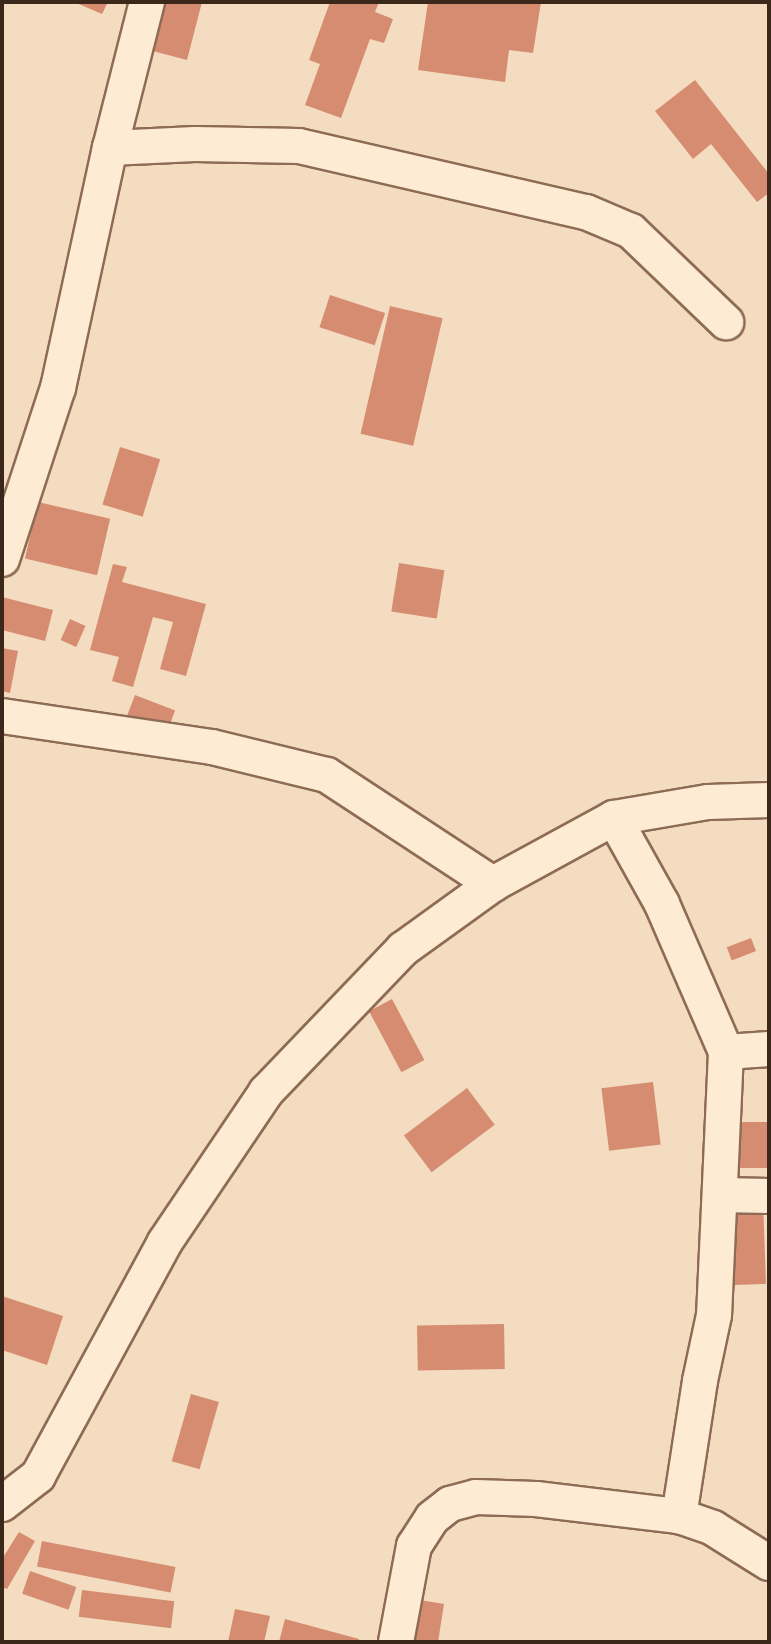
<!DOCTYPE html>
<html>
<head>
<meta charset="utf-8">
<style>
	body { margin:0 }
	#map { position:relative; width:771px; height:1644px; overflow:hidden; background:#f3dcbf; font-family:Bitter,serif }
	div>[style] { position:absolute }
	.building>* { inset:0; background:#d68c70; transform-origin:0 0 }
	.roads { filter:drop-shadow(2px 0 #8e6b55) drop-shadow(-2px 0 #8e6b55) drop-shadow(0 2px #8e6b55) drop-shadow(0 -2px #8e6b55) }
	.minor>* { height:34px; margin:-17px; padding:0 17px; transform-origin:17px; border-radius:17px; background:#fdebd3 }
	span { translate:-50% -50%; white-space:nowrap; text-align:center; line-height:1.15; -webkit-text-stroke:6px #f9e8d0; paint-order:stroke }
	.frame { position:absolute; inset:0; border:4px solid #3c271b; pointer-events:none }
</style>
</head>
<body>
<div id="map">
	<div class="building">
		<div style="clip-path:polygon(74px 2px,108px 2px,102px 14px)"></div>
		<div style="clip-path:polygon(157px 2px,202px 2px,187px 60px,145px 49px)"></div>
		<div style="clip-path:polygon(330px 2px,379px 2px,375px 12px,393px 19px,384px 43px,370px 39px,341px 118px,305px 105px,320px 64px,309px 60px)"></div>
		<div style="clip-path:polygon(428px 2px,541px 2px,533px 53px,509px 50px,505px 82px,418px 70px)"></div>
		<div style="clip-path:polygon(695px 80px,769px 174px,769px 193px,757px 202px,711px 144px,693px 159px,655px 111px)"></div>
		<div style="left:330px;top:295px;width:58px;height:34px;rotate:18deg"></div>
		<div style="left:390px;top:306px;width:54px;height:131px;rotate:13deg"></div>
		<div style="left:120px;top:447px;width:42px;height:60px;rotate:17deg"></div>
		<div style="left:38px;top:502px;width:74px;height:58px;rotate:13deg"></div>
		<div style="left:399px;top:563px;width:46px;height:49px;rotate:9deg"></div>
		<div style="clip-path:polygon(113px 564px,127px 567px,122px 582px,206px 604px,186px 676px,160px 669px,173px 622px,153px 617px,133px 687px,112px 681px,119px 657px,90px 650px)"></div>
		<div style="clip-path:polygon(2px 597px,53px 610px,45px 641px,2px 630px)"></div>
		<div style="left:70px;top:619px;width:17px;height:23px;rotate:24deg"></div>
		<div style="clip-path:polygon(2px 648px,18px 651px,10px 693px,2px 691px)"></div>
		<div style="left:135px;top:695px;width:43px;height:29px;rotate:21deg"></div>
		<div style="left:751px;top:938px;width:14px;height:26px;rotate:69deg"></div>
		<div style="left:392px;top:999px;width:69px;height:26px;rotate:62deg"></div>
		<div style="left:653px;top:1082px;width:63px;height:52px;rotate:83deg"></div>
		<div style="left:467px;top:1088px;width:46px;height:79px;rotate:53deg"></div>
		<div style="left:769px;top:1122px;width:46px;height:32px;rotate:90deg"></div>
		<div style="left:763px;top:1199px;width:85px;height:39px;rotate:88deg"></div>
		<div style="clip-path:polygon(2px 1296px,63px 1316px,47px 1365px,2px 1350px)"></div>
		<div style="left:504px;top:1324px;width:45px;height:87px;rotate:89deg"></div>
		<div style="left:191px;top:1394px;width:29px;height:70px;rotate:16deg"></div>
		<div style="clip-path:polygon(19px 1532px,35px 1541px,7px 1589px,2px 1587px,2px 1559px)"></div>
		<div style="left:42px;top:1541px;width:136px;height:26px;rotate:11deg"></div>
		<div style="left:30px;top:1571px;width:49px;height:24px;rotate:19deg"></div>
		<div style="left:82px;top:1590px;width:93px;height:27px;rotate:7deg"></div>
		<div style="clip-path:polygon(390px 1595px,444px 1604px,438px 1642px,382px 1642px)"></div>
		<div style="clip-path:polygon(235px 1609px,270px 1616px,264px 1642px,228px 1642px)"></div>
		<div style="clip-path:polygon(285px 1619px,359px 1639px,358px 1642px,279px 1642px)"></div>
	</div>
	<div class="roads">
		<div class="minor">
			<div style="left:110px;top:148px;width:85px;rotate:-2.7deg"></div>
			<div style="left:195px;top:144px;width:104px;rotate:1.1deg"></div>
			<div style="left:299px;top:146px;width:294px;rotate:13deg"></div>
			<div style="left:586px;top:212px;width:49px;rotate:22.9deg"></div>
			<div style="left:631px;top:231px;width:132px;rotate:43.8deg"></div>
			<div style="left:2px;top:559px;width:180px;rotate:-71.9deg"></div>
			<div style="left:58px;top:388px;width:246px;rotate:-77.8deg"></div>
			<div style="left:110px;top:148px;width:151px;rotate:-75.8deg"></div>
			<div style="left:2px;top:716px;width:212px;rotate:8.4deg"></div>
			<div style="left:212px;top:747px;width:118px;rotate:13.7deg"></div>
			<div style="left:327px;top:775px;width:199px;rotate:33.3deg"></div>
			<div style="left:614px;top:818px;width:98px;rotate:60.8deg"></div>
			<div style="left:662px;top:904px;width:161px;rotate:66.6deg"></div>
			<div style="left:726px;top:1052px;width:263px;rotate:92.6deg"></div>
			<div style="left:714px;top:1315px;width:67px;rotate:102deg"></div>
			<div style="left:700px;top:1381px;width:137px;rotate:98.8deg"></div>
			<div style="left:726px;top:1052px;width:43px;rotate:-4deg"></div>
			<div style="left:721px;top:1195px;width:48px;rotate:1.2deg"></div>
			<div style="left:2px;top:1504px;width:46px;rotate:-37.9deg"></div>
			<div style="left:38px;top:1476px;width:266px;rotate:-61.5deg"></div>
			<div style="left:165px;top:1242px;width:181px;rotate:-56deg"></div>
			<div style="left:266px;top:1092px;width:198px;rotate:-46.2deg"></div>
			<div style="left:403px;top:949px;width:111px;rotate:-35.8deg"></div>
			<div style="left:493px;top:884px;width:138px;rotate:-28.6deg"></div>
			<div style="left:614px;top:818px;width:95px;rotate:-9.7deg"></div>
			<div style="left:708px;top:802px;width:61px;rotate:-1.9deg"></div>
			<div style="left:396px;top:1642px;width:98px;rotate:-79.4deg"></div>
			<div style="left:414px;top:1546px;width:33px;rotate:-57deg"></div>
			<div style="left:432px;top:1518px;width:23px;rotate:-38deg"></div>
			<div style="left:450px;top:1504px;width:27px;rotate:-15deg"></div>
			<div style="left:476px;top:1497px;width:60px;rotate:1.9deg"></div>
			<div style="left:536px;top:1499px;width:144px;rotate:6.8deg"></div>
			<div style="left:679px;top:1516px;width:36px;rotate:19deg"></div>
			<div style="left:713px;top:1528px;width:66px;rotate:32deg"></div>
		</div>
	</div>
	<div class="frame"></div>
</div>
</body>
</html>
